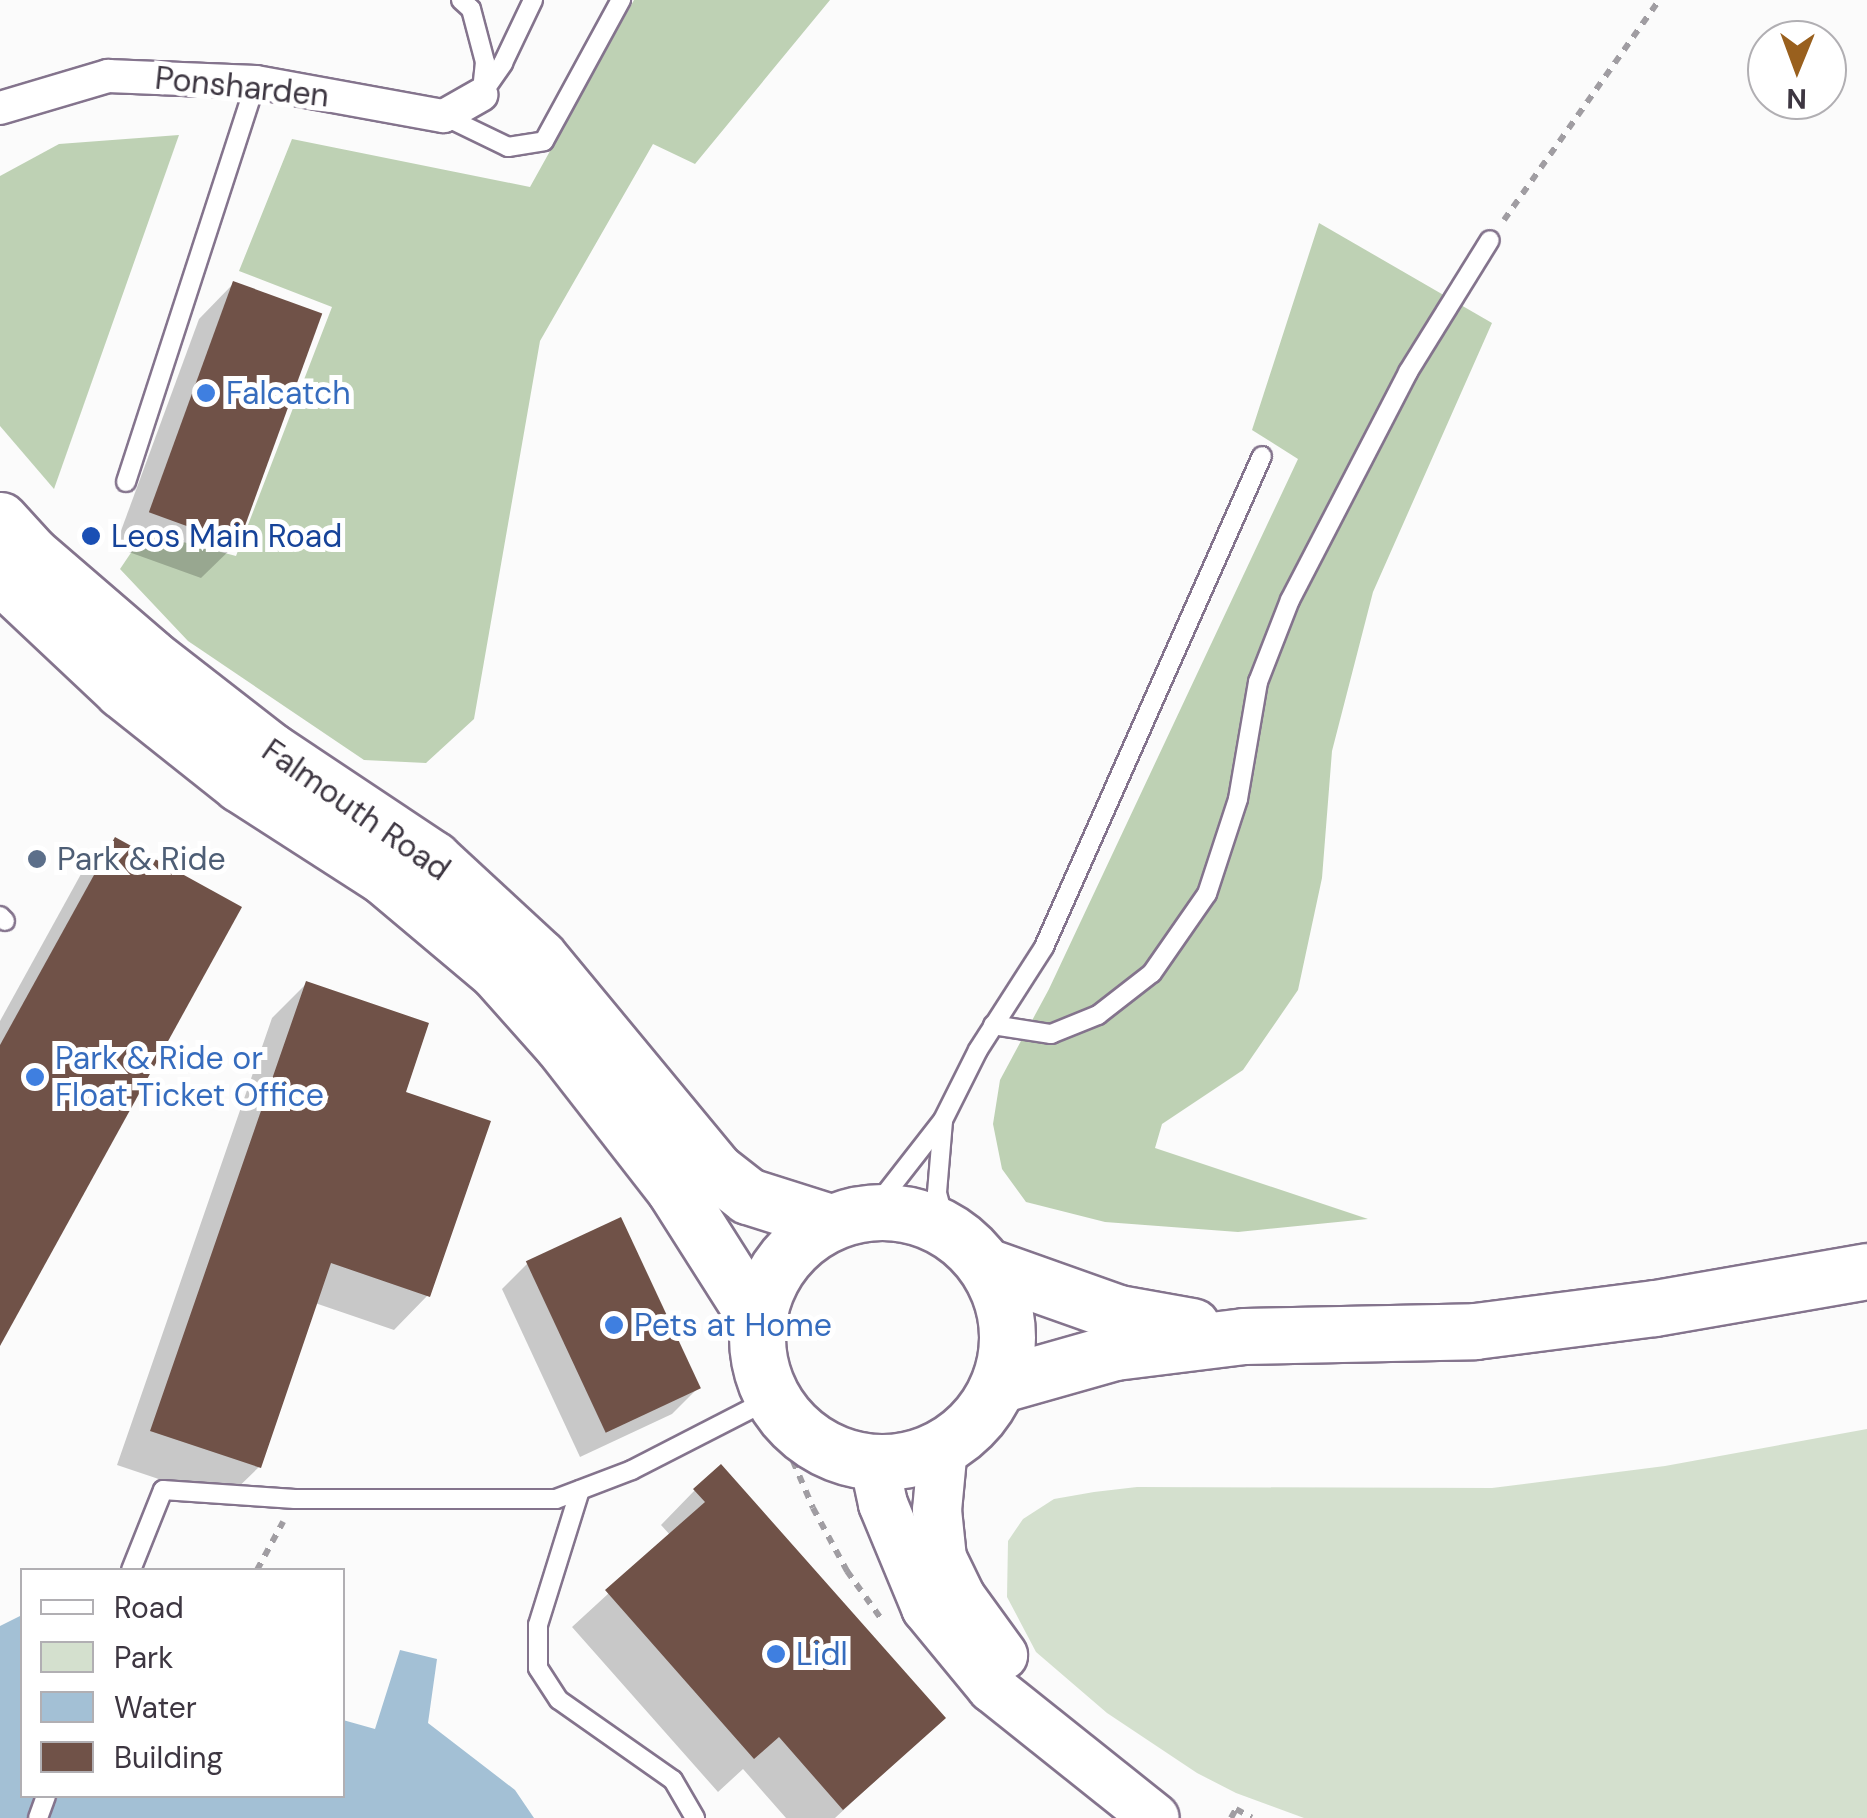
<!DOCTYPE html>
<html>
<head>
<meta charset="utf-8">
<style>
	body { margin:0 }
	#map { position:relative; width:1867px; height:1818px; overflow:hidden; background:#fbfbfb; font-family:"DM Sans",sans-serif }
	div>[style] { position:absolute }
	.green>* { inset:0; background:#d4e0ce }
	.forest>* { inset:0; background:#bed1b4 }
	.water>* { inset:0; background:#a3c0d5 }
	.shadow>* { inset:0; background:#0003 }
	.building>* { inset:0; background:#705248; transform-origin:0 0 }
	.path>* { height:6px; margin-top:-3px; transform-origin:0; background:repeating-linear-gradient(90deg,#a09da2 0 8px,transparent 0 16px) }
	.roads { filter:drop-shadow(2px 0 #84748d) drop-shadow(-2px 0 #84748d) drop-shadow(0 2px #84748d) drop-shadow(0 -2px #84748d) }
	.service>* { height:18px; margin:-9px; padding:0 9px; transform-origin:9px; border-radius:9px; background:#fff }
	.minor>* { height:32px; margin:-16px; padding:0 16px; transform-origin:16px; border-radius:16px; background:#fff }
	.secondary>* { height:48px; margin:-24px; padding:0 24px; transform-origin:24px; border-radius:24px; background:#fff }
	.trunk>* { height:55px; margin:-27.5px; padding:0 27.5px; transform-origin:27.5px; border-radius:27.5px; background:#fff }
	.trunk>.ring { margin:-27.5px; padding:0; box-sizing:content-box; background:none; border:55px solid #fff; border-radius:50% }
	.dots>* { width:28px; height:28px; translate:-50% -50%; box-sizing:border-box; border:5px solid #fff; border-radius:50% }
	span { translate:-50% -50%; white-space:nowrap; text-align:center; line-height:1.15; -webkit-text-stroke:10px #fff; paint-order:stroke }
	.street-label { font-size:32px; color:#3d3641 }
	.shop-label { font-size:32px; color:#366cbe }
	.left { translate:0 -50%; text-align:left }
	.transit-label { font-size:32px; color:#164399 }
	.service-label { font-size:32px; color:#4e5e75 }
	.legend { position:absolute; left:20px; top:1568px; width:325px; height:230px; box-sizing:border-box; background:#fff; border:2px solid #b1afb3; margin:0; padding:12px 18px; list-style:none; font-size:30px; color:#3d3641 }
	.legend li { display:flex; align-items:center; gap:20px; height:50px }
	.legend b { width:50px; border:2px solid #b1afb3 }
	.north { position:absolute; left:1747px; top:20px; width:100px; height:100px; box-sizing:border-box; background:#fff; border:2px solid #b1afb3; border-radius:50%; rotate:181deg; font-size:28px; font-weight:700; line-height:40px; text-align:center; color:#3d3641 }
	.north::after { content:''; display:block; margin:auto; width:35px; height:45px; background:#99601e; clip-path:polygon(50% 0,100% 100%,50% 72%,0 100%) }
</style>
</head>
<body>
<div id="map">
	<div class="green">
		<div style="clip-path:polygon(1867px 1429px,1867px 1818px,1304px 1818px,1236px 1793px,1197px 1773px,1107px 1713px,1036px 1652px,1007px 1597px,1008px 1541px,1023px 1519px,1054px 1499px,1094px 1492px,1137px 1487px,1492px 1488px,1665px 1466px)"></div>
	</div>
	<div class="forest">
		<div style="clip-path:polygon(634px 0,830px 0,695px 164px,653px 144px,540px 341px,474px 719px,426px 763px,364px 760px,188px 641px,120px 569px,145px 532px,236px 556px,332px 307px,239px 271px,292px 139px,530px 187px)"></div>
		<div style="clip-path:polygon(179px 135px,54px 489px,0 426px,0 176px,59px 144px)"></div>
		<div style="clip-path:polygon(1319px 223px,1492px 323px,1373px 592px,1332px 751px,1322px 878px,1298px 990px,1243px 1070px,1162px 1124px,1155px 1148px,1368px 1219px,1238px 1232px,1105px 1222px,1026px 1202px,1002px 1169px,993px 1124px,1000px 1080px,1049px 989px,1298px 459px,1252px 430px)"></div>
	</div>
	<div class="water">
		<div style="clip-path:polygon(22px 1615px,22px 1796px,342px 1796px,343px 1720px,375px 1729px,400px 1650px,437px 1659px,428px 1723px,515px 1790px,534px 1818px,0 1818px,0 1626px)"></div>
	</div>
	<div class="shadow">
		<div style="clip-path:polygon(233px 284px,236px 544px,201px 578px,115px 547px,199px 319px)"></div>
		<div style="clip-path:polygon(115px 840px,0 1341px,0 1021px,81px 874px)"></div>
		<div style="clip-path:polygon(306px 984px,403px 1093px,428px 1295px,394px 1330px,315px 1303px,259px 1467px,224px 1501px,117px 1465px,272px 1018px)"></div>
		<div style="clip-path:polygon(528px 1263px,698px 1388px,672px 1414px,580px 1457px,502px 1289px)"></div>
		<div style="clip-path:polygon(695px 1490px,943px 1718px,835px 1818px,786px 1818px,743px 1769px,718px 1792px,572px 1627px,671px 1536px,661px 1525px)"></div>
	</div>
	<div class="building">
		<div style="left:233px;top:281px;width:95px;height:246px;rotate:20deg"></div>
		<div style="clip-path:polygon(115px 837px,242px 907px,0 1346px,0 1045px)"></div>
		<div style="clip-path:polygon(306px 981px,429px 1023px,406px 1092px,491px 1121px,430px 1297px,331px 1263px,261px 1468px,150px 1431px)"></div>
		<div style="left:621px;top:1217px;width:189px;height:105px;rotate:65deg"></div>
		<div style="clip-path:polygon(721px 1464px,946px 1718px,843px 1810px,779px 1737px,754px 1759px,605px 1590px,705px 1502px,693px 1489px)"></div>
	</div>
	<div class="path">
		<div style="left:1504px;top:220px;width:269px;rotate:-54.8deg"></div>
		<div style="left:793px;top:1425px;width:36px;rotate:90deg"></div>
		<div style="left:793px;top:1461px;width:51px;rotate:66.9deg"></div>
		<div style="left:813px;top:1508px;width:72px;rotate:61.6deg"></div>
		<div style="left:847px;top:1571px;width:60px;rotate:54.5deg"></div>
		<div style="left:257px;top:1570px;width:55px;rotate:-61.6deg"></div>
		<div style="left:1231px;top:1818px;width:10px;rotate:-61deg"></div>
		<div style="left:1236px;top:1809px;width:18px;rotate:29deg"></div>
	</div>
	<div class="roads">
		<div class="service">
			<div style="left:461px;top:0;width:13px;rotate:42deg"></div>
			<div style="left:471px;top:9px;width:55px;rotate:75.2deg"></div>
			<div style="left:485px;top:62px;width:28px;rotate:96deg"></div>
			<div style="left:481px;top:95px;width:39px;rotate:-55deg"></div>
			<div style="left:503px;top:63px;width:70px;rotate:-64.5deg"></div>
			<div style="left:444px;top:116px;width:71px;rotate:25.8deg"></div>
			<div style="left:508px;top:147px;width:36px;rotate:-9deg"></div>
			<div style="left:544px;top:141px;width:161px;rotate:-61.4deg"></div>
			<div style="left:126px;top:482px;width:421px;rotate:-72deg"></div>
			<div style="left:0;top:916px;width:7px;rotate:45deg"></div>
			<div style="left:993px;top:1025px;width:59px;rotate:8.8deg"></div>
			<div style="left:1051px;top:1034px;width:51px;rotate:-22deg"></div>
			<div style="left:1098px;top:1015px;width:68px;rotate:-37.9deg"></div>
			<div style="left:1152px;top:973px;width:96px;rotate:-55.2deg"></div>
			<div style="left:1207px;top:894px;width:100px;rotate:-71.9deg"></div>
			<div style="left:1238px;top:799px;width:119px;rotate:-80.3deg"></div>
			<div style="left:1258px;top:682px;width:88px;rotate:-68.7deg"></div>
			<div style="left:1290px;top:600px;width:257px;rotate:-62.6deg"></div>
			<div style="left:1408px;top:372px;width:155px;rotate:-58.2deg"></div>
			<div style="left:943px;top:1121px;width:72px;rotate:94.8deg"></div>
			<div style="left:937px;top:1193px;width:38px;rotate:75deg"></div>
			<div style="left:872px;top:1211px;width:115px;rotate:-52deg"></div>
			<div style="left:943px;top:1120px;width:78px;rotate:-63.4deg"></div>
			<div style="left:978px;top:1050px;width:122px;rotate:-57.3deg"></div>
			<div style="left:1044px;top:947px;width:537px;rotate:-66.06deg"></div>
			<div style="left:580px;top:1490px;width:141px;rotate:107.3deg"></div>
			<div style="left:538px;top:1625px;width:43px;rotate:90deg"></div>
			<div style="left:538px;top:1668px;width:38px;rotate:57deg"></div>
			<div style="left:559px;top:1700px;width:139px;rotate:35.1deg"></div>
			<div style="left:673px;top:1780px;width:44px;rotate:59.9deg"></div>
			<div style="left:131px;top:1570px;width:86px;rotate:-68.2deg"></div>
			<div style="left:163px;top:1490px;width:132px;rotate:3.9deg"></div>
			<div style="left:295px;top:1499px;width:261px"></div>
			<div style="left:556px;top:1499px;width:81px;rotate:-20.9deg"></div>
			<div style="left:632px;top:1470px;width:157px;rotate:-27.2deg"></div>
			<div style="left:38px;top:1818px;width:23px;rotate:-70deg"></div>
		</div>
		<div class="minor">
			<div style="left:0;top:108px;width:113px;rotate:-16.5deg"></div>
			<div style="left:108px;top:76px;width:148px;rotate:2.3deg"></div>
			<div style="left:256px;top:82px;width:191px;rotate:10.3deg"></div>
			<div style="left:444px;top:116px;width:43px;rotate:-29.6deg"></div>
		</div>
		<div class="secondary">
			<div style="left:943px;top:1447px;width:63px;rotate:95.4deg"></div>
			<div style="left:937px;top:1510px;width:48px;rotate:84.1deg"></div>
			<div style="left:942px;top:1558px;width:43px;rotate:64deg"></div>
			<div style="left:961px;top:1597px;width:72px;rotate:54.1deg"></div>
			<div style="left:874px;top:1462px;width:43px;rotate:77.9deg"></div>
			<div style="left:883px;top:1504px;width:113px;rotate:67.5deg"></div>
			<div style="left:926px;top:1608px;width:104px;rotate:50.5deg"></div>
			<div style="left:992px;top:1688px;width:208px;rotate:38.6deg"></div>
		</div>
		<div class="trunk">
			<div style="left:0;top:520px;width:46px;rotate:47.6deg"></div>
			<div style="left:31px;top:554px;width:156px;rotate:40.8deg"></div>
			<div style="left:149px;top:656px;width:155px;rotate:37.9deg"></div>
			<div style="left:271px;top:751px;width:195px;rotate:33.7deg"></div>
			<div style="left:433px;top:859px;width:144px;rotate:42.8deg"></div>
			<div style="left:539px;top:957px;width:278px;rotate:50.4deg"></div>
			<div style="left:716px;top:1171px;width:41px;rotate:38deg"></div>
			<div style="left:748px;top:1196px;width:86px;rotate:17.6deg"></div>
			<div style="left:0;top:575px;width:168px;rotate:43.3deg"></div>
			<div style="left:122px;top:690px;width:151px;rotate:38.5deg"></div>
			<div style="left:240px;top:784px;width:170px;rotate:32.8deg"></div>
			<div style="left:383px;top:876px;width:148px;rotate:40.1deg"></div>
			<div style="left:496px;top:971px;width:99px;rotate:48.3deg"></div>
			<div style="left:562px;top:1045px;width:182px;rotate:52.1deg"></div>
			<div style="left:674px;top:1189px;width:155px;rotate:57.6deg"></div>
			<div class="ring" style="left:757px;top:1212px;width:195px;height:195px"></div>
			<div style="left:986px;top:1266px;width:141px;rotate:19.5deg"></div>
			<div style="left:1119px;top:1313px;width:74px;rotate:10.1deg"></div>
			<div style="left:998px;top:1385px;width:122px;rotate:-15.8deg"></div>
			<div style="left:1115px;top:1352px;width:130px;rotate:-7.1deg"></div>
			<div style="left:1244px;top:1336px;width:231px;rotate:-1.2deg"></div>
			<div style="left:1475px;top:1331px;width:181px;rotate:-7.3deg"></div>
			<div style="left:1655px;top:1308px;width:215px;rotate:-9.9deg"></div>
		</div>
	</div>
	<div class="dots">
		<div style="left:206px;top:393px;background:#3f7fe0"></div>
		<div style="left:91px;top:536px;background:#1a4fb4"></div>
		<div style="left:37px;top:859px;background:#5c6f8a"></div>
		<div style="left:35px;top:1077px;background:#3f7fe0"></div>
		<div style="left:614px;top:1325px;background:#3f7fe0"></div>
		<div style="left:776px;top:1654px;background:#3f7fe0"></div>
	</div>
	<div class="street-label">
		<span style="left:242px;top:87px;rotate:6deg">Ponsharden</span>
		<span style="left:356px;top:810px;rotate:35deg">Falmouth Road</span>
	</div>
	<div class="shop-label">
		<span class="left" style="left:226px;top:393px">Falcatch</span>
		<span class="left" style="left:55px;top:1077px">Park &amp; Ride or<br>Float Ticket Office</span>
		<span class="left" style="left:634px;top:1325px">Pets at Home</span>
		<span class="left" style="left:796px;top:1654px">Lidl</span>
	</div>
	<div class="transit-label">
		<span class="left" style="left:111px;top:536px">Leos Main Road</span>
	</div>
	<div class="service-label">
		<span class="left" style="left:57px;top:859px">Park &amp; Ride</span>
	</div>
	<ul class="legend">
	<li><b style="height:12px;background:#fff"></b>Road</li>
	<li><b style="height:28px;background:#d4e0ce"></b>Park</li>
	<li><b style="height:28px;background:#a3c0d5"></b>Water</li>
	<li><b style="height:28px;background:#705248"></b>Building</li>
	</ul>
	<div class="north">N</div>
</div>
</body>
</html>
